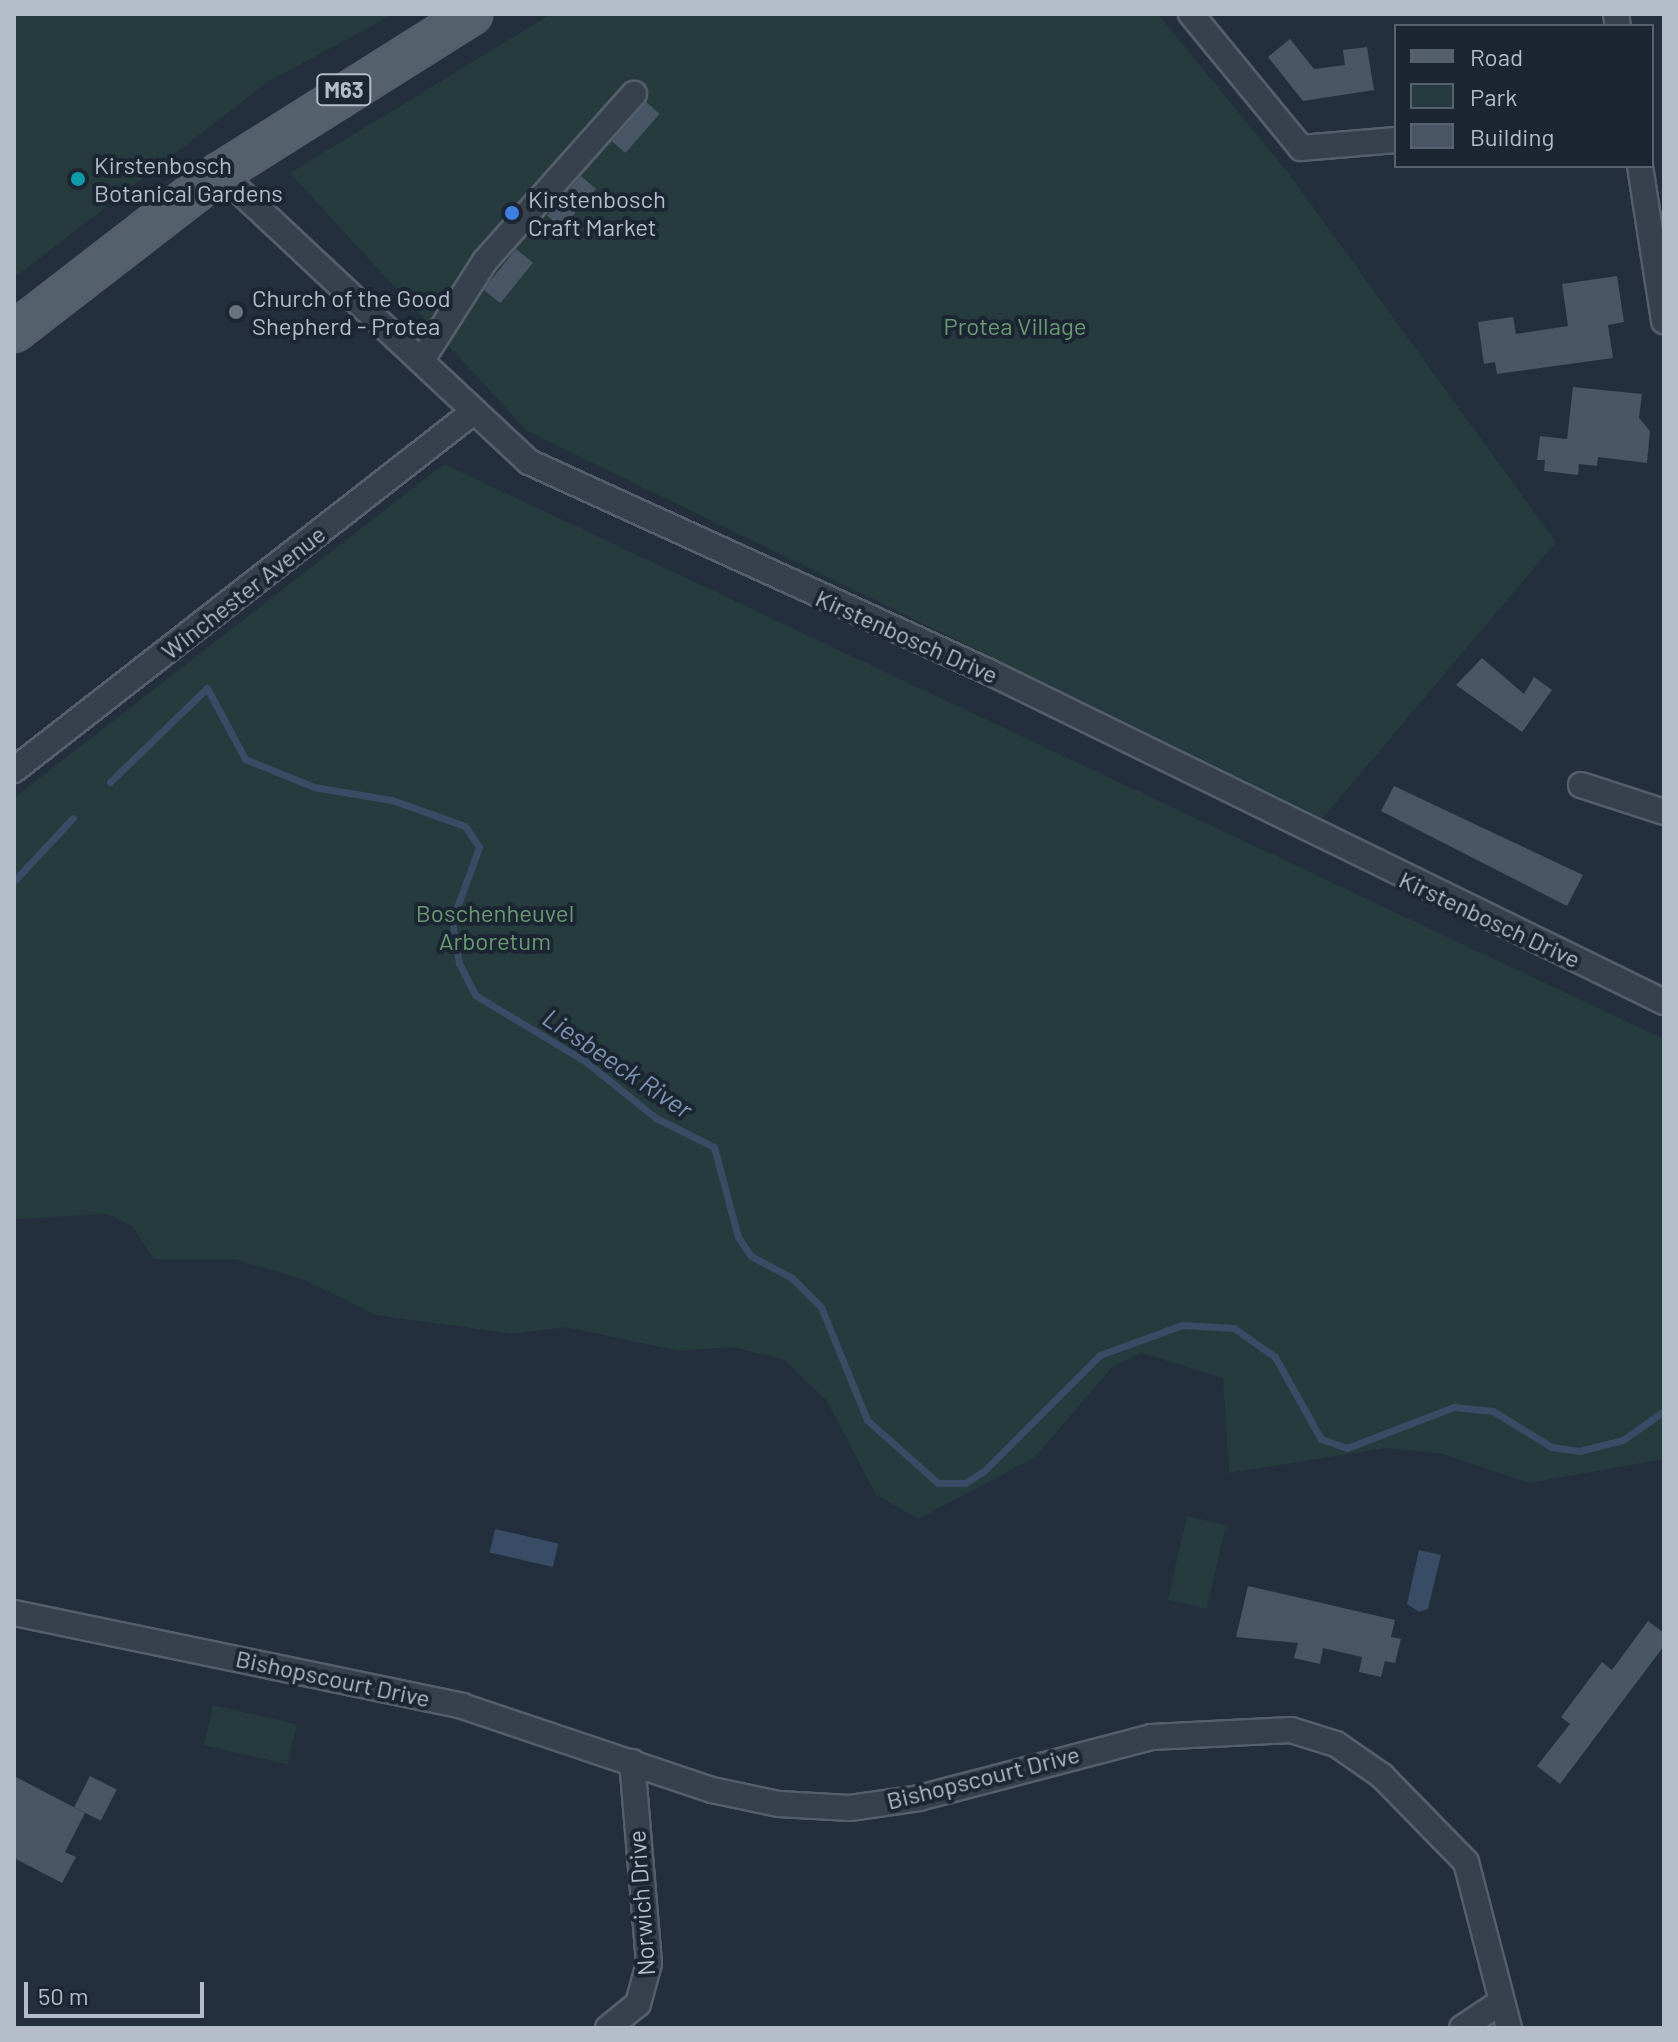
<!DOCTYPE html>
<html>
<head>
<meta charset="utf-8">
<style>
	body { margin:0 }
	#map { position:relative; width:1678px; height:2042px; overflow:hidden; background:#232f3d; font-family:Barlow,sans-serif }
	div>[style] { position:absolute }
	.green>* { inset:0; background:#253b3e; transform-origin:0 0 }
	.water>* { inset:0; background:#394c66; transform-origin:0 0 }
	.stream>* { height:7px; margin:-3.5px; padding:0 3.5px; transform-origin:3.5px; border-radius:3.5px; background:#394c66 }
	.building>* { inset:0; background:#495666; transform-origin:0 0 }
	.roads { filter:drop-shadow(2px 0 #555f6b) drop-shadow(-2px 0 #555f6b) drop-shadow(0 2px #555f6b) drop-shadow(0 -2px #555f6b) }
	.minor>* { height:24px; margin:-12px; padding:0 12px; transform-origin:12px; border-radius:12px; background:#37414d }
	.primary>* { height:38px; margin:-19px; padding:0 19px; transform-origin:19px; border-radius:19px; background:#55606d }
	.dots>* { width:22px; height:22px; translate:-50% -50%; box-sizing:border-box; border:4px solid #1c2632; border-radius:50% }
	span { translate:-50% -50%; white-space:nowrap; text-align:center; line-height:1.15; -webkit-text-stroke:8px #1c2632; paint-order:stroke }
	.shield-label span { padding:2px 6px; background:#1c2632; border:2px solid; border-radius:6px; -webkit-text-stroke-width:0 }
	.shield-label { font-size:22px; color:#b3bcc8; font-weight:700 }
	.poi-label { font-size:24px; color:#b3bcc8 }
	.left { translate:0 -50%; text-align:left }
	.park-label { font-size:24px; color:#6a9974 }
	.street-label { font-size:24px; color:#b3bcc8 }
	.water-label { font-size:26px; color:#7b92b0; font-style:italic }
	.frame { position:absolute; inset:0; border:16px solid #b3bcc8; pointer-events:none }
	.legend { position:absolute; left:1394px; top:24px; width:260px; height:144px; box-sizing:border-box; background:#1c2632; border:2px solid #58626e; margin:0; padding:10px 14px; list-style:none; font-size:24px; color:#b3bcc8 }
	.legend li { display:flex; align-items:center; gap:16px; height:40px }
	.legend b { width:40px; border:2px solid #58626e }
	.scale { position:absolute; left:24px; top:1982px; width:180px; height:36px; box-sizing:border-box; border:4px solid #b3bcc8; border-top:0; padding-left:10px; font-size:24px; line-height:28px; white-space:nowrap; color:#b3bcc8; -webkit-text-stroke:6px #1c2632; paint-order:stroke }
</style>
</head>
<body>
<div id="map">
	<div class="green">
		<div style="clip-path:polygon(14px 14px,394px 14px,269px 81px,14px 278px)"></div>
		<div style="clip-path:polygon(551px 14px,1158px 14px,1289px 174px,1556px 542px,1323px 818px,527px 431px,290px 173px)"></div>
		<div style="clip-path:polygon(444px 464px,1664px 1039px,1664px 1459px,1530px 1483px,1440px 1453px,1385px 1448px,1229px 1473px,1223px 1378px,1141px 1353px,1112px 1367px,1034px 1458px,918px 1519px,876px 1495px,827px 1401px,785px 1360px,732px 1347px,679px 1351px,566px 1327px,513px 1334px,376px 1315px,304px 1280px,235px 1259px,154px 1259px,133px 1227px,108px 1214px,14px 1219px,14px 798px)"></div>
		<div style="left:1187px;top:1516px;width:40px;height:86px;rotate:13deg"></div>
		<div style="left:213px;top:1705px;width:86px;height:41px;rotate:13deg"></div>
	</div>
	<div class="water">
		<div style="left:495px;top:1529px;width:65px;height:24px;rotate:13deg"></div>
		<div style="clip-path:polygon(1419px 1550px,1441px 1555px,1428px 1609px,1419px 1612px,1407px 1604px)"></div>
	</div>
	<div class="stream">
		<div style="left:110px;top:782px;width:135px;rotate:-44.1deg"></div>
		<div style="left:207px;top:688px;width:81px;rotate:61.8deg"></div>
		<div style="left:245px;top:759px;width:74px;rotate:22.1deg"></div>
		<div style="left:314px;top:787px;width:79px;rotate:9.5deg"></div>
		<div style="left:392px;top:800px;width:77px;rotate:19.6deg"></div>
		<div style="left:465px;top:826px;width:25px;rotate:56deg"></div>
		<div style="left:479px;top:847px;width:79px;rotate:110deg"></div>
		<div style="left:452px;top:921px;width:43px;rotate:80.5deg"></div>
		<div style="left:459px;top:963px;width:36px;rotate:63deg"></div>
		<div style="left:475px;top:995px;width:128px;rotate:31deg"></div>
		<div style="left:585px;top:1061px;width:91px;rotate:38.8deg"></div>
		<div style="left:656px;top:1118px;width:65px;rotate:26.6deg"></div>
		<div style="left:714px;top:1147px;width:93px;rotate:75.1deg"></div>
		<div style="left:738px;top:1237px;width:23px;rotate:56deg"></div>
		<div style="left:751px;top:1256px;width:47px;rotate:28.2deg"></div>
		<div style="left:792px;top:1278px;width:41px;rotate:45deg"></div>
		<div style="left:821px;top:1307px;width:122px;rotate:67.8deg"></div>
		<div style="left:867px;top:1420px;width:95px;rotate:41.6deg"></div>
		<div style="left:938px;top:1483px;width:27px"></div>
		<div style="left:965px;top:1483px;width:22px;rotate:-32deg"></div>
		<div style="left:984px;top:1471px;width:164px;rotate:-45deg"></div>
		<div style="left:1100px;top:1355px;width:87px;rotate:-20.1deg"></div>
		<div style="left:1182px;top:1325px;width:52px;rotate:3.3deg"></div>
		<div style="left:1234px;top:1328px;width:50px;rotate:35.3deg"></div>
		<div style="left:1275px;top:1357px;width:94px;rotate:60.7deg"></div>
		<div style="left:1321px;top:1439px;width:28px;rotate:19deg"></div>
		<div style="left:1347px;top:1448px;width:115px;rotate:-21deg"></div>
		<div style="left:1454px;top:1407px;width:39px;rotate:6deg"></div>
		<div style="left:1493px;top:1411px;width:68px;rotate:31.8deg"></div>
		<div style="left:1551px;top:1447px;width:28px;rotate:8deg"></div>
		<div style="left:1579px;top:1451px;width:45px;rotate:-14deg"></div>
		<div style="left:1623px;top:1440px;width:50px;rotate:-35.3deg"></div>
		<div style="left:14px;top:881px;width:86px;rotate:-46.9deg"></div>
	</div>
	<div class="building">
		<div style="clip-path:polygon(1290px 39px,1314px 69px,1345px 65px,1343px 50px,1367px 47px,1374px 90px,1303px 101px,1268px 57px)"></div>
		<div style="left:646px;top:102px;width:18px;height:52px;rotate:41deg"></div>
		<div style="left:581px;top:176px;width:20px;height:52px;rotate:41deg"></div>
		<div style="left:516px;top:249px;width:22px;height:52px;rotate:39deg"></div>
		<div style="clip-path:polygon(1617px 276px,1624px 322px,1608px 325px,1613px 358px,1497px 374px,1495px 362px,1484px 364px,1478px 322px,1513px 317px,1516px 334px,1568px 326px,1562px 284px)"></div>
		<div style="clip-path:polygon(1573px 387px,1642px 394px,1639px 418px,1650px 431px,1647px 463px,1598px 457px,1597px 466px,1579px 464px,1578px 475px,1544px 471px,1545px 460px,1537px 460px,1540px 436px,1567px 439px)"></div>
		<div style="clip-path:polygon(1482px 658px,1524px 694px,1534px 677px,1552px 690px,1522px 732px,1456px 685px)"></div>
		<div style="clip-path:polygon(1394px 786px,1583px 875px,1567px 906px,1381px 811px)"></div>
		<div style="clip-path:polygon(1248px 1586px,1395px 1620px,1391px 1637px,1401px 1639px,1395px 1663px,1385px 1661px,1381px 1677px,1359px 1672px,1362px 1657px,1323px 1648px,1320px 1664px,1294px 1658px,1298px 1643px,1236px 1637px)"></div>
		<div style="clip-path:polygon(1648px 1621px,1664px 1633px,1664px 1646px,1560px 1784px,1537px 1766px,1570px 1724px,1561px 1717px,1602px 1662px,1612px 1670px)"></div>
		<div style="clip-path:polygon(14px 1776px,85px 1813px,65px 1852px,76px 1857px,62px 1883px,14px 1858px)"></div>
		<div style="left:90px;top:1776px;width:30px;height:35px;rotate:27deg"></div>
	</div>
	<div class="roads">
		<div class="minor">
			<div style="left:1191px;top:14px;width:173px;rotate:50.6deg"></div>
			<div style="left:1301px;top:148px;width:95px;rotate:-4.8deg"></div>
			<div style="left:1616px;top:14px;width:12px;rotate:81deg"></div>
			<div style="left:1640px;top:166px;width:157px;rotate:81.2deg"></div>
			<div style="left:220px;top:173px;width:423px;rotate:43.1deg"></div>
			<div style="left:529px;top:462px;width:503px;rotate:24.53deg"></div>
			<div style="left:987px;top:671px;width:754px;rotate:26.06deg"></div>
			<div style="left:423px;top:358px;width:115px;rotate:-57.4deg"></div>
			<div style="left:485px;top:261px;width:224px;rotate:-48.3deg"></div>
			<div style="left:14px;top:770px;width:581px;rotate:-37.94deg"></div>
			<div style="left:1581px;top:785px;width:87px;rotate:18deg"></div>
			<div style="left:14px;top:1613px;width:458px;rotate:11.7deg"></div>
			<div style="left:462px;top:1706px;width:264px;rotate:18.6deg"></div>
			<div style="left:712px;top:1790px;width:68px;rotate:11.8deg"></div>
			<div style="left:779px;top:1804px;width:71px;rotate:3.2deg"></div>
			<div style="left:850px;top:1808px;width:70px;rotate:-8.2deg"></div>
			<div style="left:919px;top:1798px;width:240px;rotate:-14.7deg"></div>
			<div style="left:1151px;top:1737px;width:140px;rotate:-2.9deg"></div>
			<div style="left:1291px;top:1730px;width:47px;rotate:17.3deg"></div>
			<div style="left:1336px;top:1744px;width:56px;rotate:34.8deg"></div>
			<div style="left:1382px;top:1776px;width:120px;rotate:45.7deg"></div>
			<div style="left:1466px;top:1862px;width:171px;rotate:75.5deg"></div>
			<div style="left:608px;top:2028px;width:38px;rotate:-39deg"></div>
			<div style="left:638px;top:2004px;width:42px;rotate:-75deg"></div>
			<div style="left:649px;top:1963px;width:202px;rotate:-94.8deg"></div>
			<div style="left:1462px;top:2028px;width:43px;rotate:-33.7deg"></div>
		</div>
		<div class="primary">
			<div style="left:14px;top:332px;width:260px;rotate:-37.7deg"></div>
			<div style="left:220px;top:173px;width:298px;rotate:-32.2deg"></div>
		</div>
	</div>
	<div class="dots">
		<div style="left:78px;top:179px;background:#0f9aa8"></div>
		<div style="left:512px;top:213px;background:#3f7fe0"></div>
		<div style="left:236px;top:312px;background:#6b7280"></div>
	</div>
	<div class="shield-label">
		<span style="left:344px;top:90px">M63</span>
	</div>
	<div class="poi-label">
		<span class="left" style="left:94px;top:179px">Kirstenbosch<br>Botanical Gardens</span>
		<span class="left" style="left:528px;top:213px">Kirstenbosch<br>Craft Market</span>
		<span class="left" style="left:252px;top:312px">Church of the Good<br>Shepherd - Protea</span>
	</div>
	<div class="park-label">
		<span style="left:1015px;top:326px">Protea Village</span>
		<span style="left:495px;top:927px">Boschenheuvel<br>Arboretum</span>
	</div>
	<div class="street-label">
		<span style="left:243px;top:592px;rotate:-38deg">Winchester Avenue</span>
		<span style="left:907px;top:636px;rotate:24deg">Kirstenbosch Drive</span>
		<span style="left:1490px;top:919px;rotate:25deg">Kirstenbosch Drive</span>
		<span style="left:333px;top:1678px;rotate:12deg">Bishopscourt Drive</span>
		<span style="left:983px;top:1777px;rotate:-14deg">Bishopscourt Drive</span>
		<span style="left:641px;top:1903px;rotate:-94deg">Norwich Drive</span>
	</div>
	<div class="water-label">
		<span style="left:618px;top:1063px;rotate:34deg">Liesbeeck River</span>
	</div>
	<div class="frame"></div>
	<ul class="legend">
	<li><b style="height:10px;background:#55606d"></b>Road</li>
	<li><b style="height:22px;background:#253b3e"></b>Park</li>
	<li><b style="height:22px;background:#495666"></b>Building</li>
	</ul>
	<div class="scale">50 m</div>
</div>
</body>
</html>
